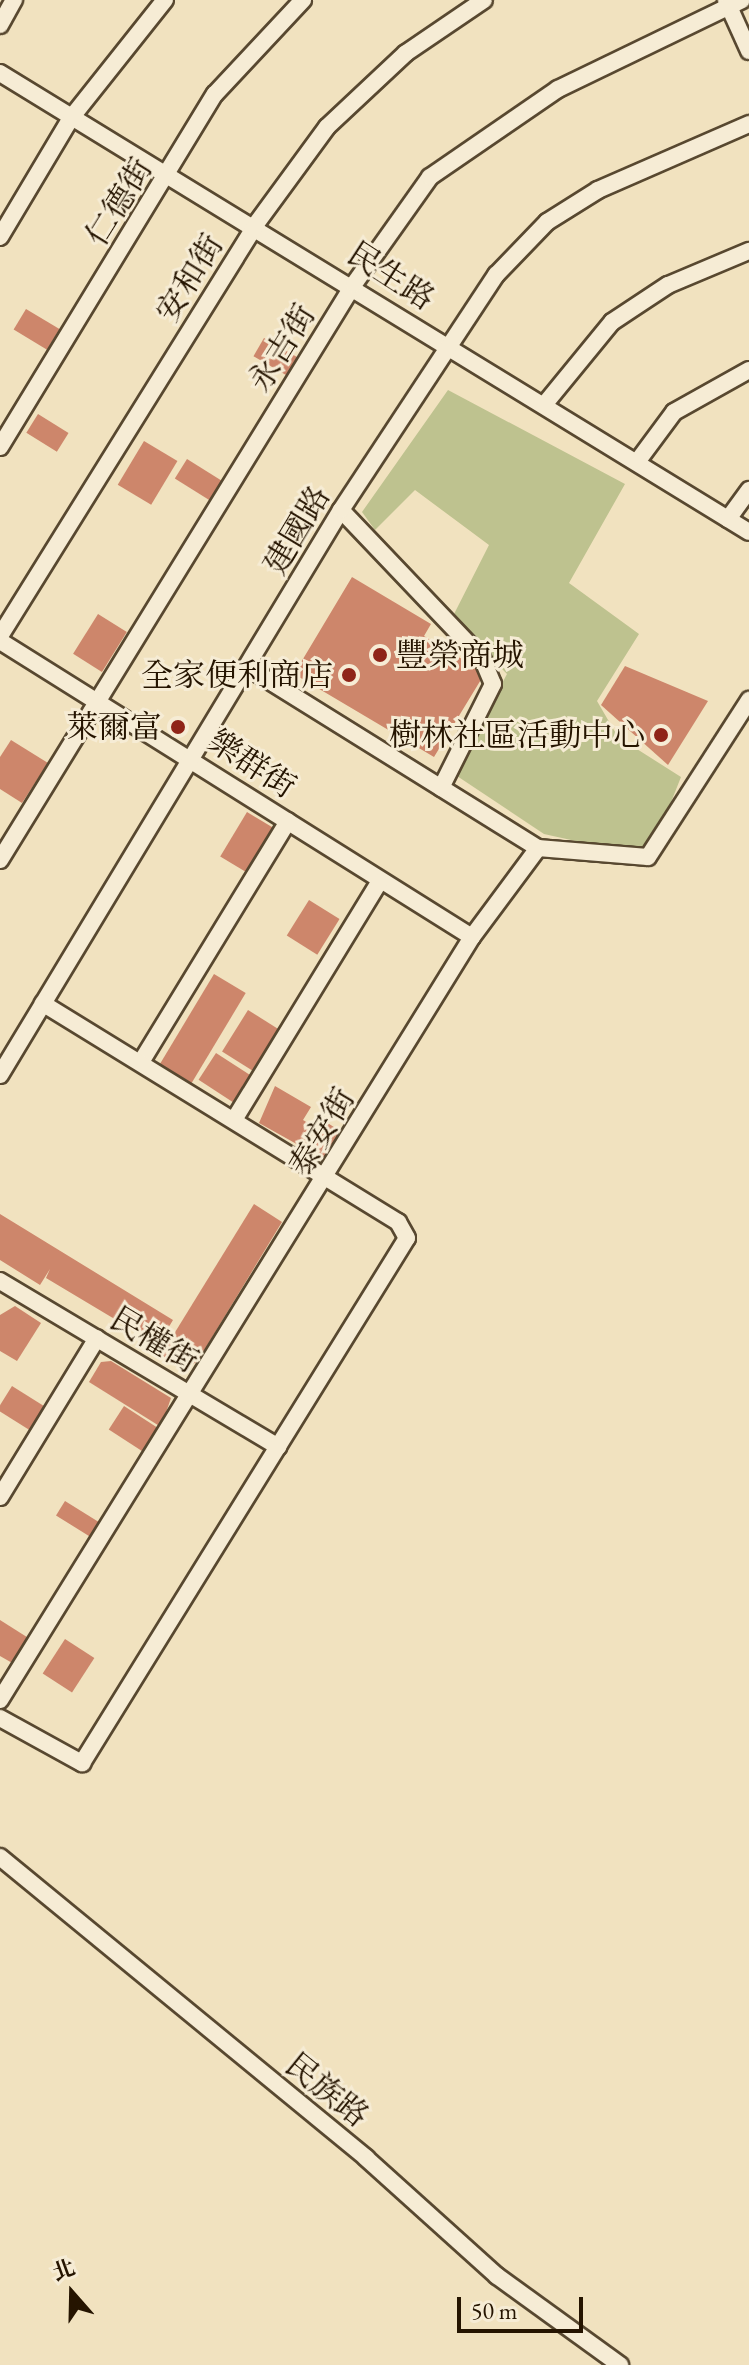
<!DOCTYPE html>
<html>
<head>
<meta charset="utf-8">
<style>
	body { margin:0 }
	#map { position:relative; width:749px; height:2365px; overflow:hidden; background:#f1e2bf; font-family:"EB Garamond","Noto Serif TC",serif }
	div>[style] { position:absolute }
	.green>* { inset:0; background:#bec28f }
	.building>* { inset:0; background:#cd866b; transform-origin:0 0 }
	.roads { filter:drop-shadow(2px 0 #584830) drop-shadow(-2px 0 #584830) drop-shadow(0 2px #584830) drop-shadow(0 -2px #584830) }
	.minor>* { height:16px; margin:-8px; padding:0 8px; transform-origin:8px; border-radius:8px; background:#f6ecd5 }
	.dots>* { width:22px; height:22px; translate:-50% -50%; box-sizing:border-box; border:4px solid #f6ecd5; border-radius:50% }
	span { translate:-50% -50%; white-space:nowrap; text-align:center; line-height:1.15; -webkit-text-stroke:6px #f6ecd5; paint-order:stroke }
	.street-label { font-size:32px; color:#251400 }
	.poi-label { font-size:32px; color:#251400 }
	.left { translate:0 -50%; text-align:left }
	.right { translate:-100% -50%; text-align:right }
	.north { position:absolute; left:32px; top:2253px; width:80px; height:80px; -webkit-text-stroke:6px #f6ecd5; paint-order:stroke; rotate:340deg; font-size:22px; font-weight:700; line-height:32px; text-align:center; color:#251400 }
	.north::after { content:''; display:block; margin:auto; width:28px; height:36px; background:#251400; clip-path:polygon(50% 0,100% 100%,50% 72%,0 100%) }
	.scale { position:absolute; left:457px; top:2297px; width:126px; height:36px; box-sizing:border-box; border:4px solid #251400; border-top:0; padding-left:10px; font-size:24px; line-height:28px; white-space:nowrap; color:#251400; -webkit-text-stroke:6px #f6ecd5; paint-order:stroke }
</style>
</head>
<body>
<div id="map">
	<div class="green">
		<div style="clip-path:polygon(448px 390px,625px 484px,569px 583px,639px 634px,597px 701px,618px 737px,681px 777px,654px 845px,634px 854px,544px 834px,454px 774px,507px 674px,452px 618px,489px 545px,415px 490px,375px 530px,362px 512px)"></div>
	</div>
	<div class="building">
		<div style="left:26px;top:309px;width:39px;height:24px;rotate:31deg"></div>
		<div style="left:264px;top:338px;width:39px;height:21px;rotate:30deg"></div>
		<div style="left:38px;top:414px;width:36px;height:22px;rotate:32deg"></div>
		<div style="left:144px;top:441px;width:39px;height:51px;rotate:31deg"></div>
		<div style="left:187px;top:459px;width:41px;height:23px;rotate:32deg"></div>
		<div style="clip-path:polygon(352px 577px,431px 624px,424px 636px,485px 673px,434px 757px,294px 674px)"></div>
		<div style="left:98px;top:614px;width:34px;height:47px;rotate:32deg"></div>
		<div style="clip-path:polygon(625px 666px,708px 701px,668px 765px,601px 705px)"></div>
		<div style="clip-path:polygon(11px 740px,48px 763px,22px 803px,0 789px,0 757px)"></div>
		<div style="left:247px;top:812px;width:33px;height:52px;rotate:31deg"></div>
		<div style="left:309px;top:900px;width:36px;height:42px;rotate:32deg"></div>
		<div style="left:214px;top:974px;width:37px;height:105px;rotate:31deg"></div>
		<div style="left:248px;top:1010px;width:38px;height:49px;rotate:32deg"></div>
		<div style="left:216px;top:1053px;width:42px;height:32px;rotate:33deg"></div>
		<div style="clip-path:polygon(275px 1086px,311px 1107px,303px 1120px,313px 1126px,318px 1117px,345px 1134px,327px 1161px,259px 1123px)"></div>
		<div style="clip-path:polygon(254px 1204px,282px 1222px,197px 1362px,182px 1369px,161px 1355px)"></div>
		<div style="clip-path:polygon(0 1214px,173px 1320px,158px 1345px,46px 1278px,50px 1269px,40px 1285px,0 1260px)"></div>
		<div style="clip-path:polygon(15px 1306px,41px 1323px,17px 1361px,0 1351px,0 1315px)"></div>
		<div style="clip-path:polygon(111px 1361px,171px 1398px,161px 1427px,89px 1382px,101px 1362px)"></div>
		<div style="left:12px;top:1386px;width:39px;height:28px;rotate:32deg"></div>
		<div style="left:124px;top:1406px;width:40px;height:28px;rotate:33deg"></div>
		<div style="left:65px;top:1501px;width:45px;height:17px;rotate:32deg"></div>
		<div style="clip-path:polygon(0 1620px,30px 1639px,14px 1664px,0 1656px)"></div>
		<div style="left:65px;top:1639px;width:35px;height:41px;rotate:33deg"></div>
	</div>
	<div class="roads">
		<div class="minor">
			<div style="left:726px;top:0;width:56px;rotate:65.7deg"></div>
			<div style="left:0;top:25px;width:29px;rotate:-61deg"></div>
			<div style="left:0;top:73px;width:878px;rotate:31.5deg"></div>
			<div style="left:0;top:237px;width:139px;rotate:-59.2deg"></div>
			<div style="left:71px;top:118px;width:151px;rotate:-51.5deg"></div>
			<div style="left:544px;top:405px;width:107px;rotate:-50.7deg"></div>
			<div style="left:612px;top:322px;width:67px;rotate:-33.5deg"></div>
			<div style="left:668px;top:285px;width:88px;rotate:-22.8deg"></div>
			<div style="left:0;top:447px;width:413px;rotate:-58.7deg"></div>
			<div style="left:215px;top:94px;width:129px;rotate:-46.9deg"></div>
			<div style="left:637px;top:462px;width:62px;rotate:-53.5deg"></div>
			<div style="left:674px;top:412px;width:86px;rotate:-29.2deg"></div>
			<div style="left:341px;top:510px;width:204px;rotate:46.4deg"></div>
			<div style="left:482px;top:658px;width:28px;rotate:67deg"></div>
			<div style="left:493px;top:684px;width:116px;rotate:116.6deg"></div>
			<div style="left:728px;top:519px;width:36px;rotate:-54deg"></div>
			<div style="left:0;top:636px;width:485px;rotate:-58.1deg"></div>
			<div style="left:256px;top:224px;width:120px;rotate:-53.8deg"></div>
			<div style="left:327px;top:127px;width:108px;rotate:-43.1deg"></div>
			<div style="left:406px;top:53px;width:94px;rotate:-34.2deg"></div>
			<div style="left:0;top:641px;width:557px;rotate:32.09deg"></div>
			<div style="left:247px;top:667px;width:343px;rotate:31.9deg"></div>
			<div style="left:0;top:860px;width:676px;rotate:-58.43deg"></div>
			<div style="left:354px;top:284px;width:131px;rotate:-54.6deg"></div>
			<div style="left:430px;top:177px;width:155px;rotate:-34.5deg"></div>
			<div style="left:558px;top:89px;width:204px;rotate:-25.8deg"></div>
			<div style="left:141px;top:1062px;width:282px;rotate:-58.6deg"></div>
			<div style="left:0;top:1075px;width:660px;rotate:-58.89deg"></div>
			<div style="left:341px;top:510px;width:282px;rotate:-56.6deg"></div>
			<div style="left:496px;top:275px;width:74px;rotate:-46.1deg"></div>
			<div style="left:547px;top:222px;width:60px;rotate:-32.1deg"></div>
			<div style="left:598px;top:190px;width:165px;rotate:-23.6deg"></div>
			<div style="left:234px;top:1120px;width:279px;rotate:-58.6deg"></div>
			<div style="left:0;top:1281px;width:324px;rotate:30.8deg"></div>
			<div style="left:0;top:1497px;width:186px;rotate:-58.6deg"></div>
			<div style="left:0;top:1700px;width:897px;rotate:-58.26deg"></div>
			<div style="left:472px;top:937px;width:111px;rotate:-53.4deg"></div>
			<div style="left:538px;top:848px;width:110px;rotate:4.7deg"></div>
			<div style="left:648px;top:857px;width:187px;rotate:-57.2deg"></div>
			<div style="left:0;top:1718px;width:94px;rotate:28.8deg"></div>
			<div style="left:82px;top:1763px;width:617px;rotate:-58.24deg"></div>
			<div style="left:407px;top:1238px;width:18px;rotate:-119deg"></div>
			<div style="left:398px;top:1222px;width:417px;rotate:-148.4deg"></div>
			<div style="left:0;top:1857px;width:474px;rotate:39.4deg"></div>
			<div style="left:366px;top:2158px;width:176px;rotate:42deg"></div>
			<div style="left:497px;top:2276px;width:152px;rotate:35.9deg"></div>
		</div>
	</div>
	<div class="dots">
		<div style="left:380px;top:655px;background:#8f2418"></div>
		<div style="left:349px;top:675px;background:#8f2418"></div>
		<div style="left:178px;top:727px;background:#8f2418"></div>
		<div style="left:661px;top:735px;background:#8f2418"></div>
	</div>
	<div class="street-label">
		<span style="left:119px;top:202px;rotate:-58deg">仁德街</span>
		<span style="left:391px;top:276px;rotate:33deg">民生路</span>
		<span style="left:190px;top:278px;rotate:-58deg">安和街</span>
		<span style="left:282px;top:348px;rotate:-58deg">永吉街</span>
		<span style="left:297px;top:530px;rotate:-59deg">建國路</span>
		<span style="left:252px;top:764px;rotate:33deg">樂群街</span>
		<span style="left:322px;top:1132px;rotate:-59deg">泰安街</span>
		<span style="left:154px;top:1340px;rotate:31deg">民權街</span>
		<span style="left:327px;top:2090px;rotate:39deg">民族路</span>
	</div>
	<div class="poi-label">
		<span class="left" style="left:396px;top:655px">豐榮商城</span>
		<span class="right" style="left:333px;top:675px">全家便利商店</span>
		<span class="right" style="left:162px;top:727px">萊爾富</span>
		<span class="right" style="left:645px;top:735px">樹林社區活動中心</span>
	</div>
	<div class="north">北</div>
	<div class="scale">50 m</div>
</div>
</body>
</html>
